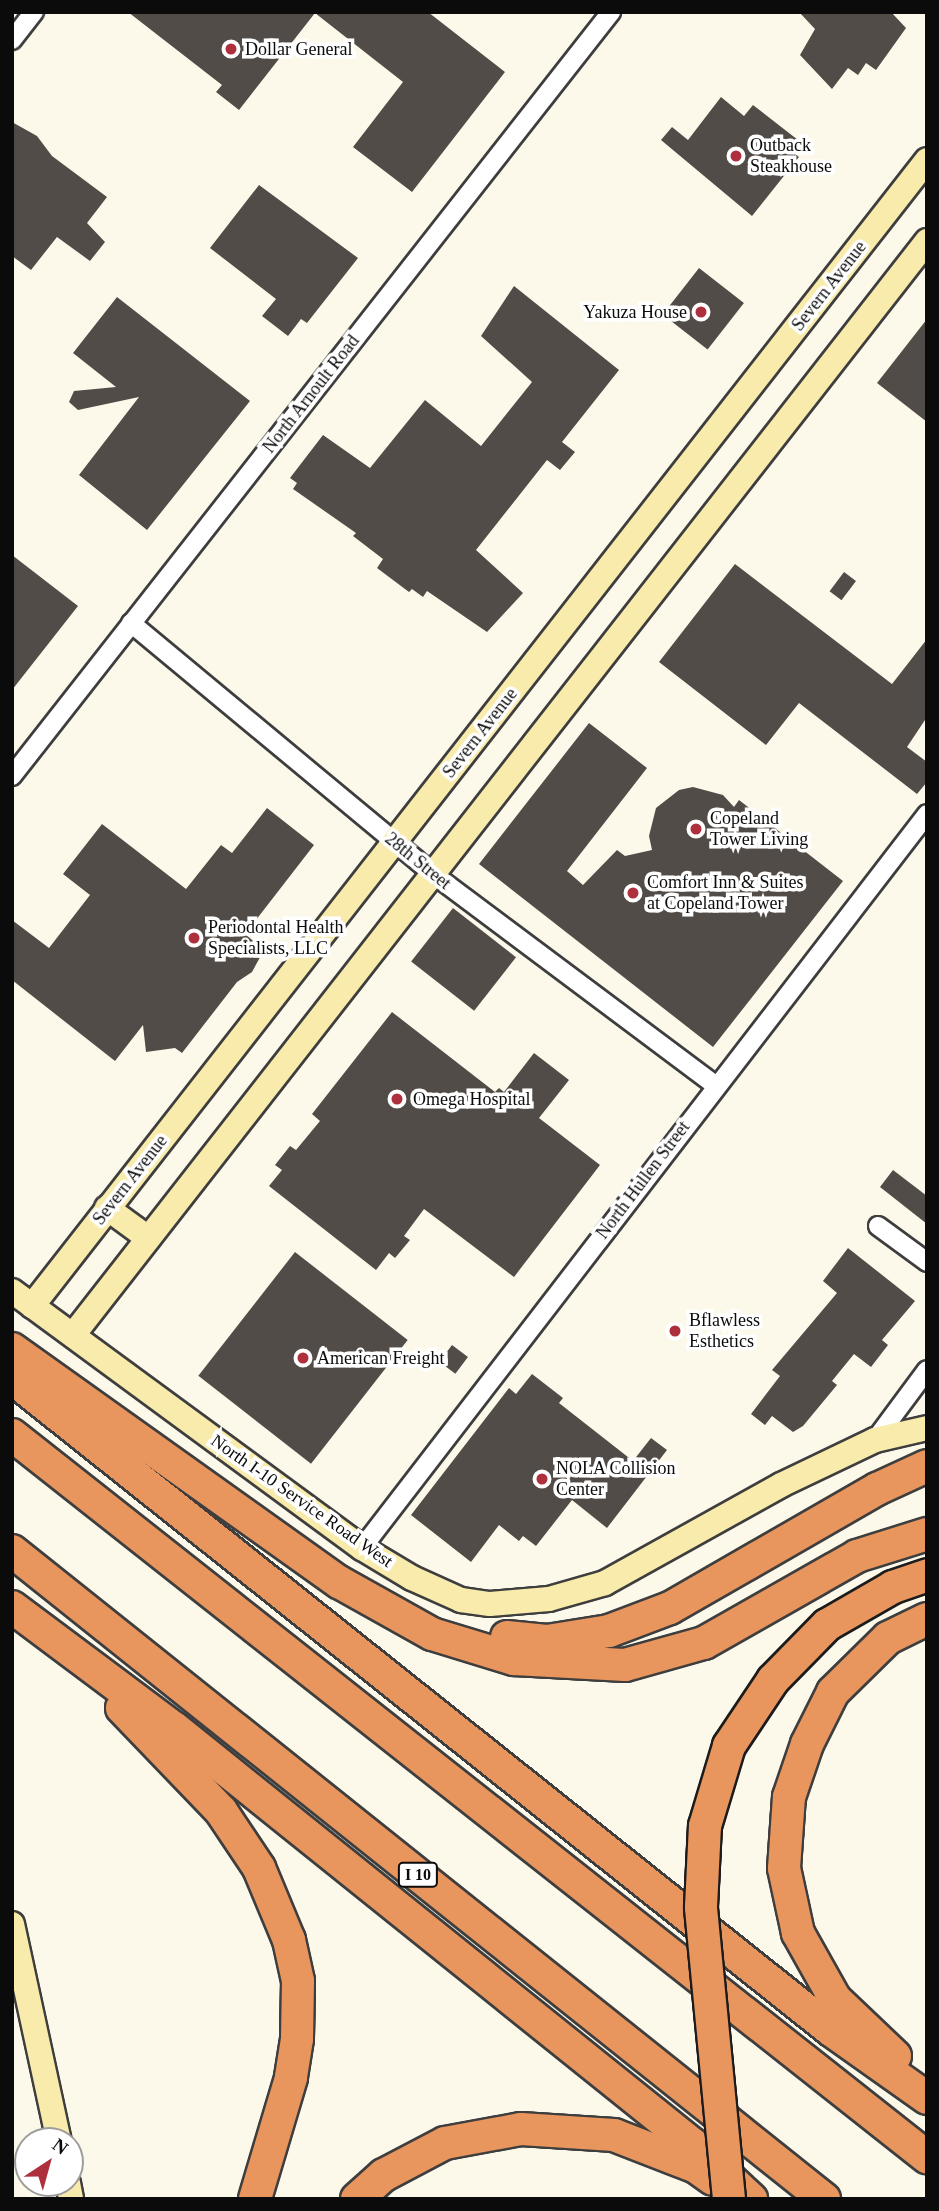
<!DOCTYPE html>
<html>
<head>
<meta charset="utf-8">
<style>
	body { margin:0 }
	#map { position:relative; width:939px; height:2211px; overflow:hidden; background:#fdf9ea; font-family:"Times New Roman",serif }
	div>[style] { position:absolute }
	.building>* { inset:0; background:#524c48; transform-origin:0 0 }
	.roads { filter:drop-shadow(2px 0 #3e3e3e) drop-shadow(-2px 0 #3e3e3e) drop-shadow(0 2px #3e3e3e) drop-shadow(0 -2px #3e3e3e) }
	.street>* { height:18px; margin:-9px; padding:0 9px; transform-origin:9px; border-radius:9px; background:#fff }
	.secondary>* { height:24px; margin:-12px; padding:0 12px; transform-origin:12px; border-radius:12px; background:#f8ebab }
	.highway>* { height:32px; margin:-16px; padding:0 16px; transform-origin:16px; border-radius:16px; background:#e8955e }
	.bridges { filter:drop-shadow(2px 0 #1c1c1c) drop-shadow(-2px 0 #1c1c1c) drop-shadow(0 2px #1c1c1c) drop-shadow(0 -2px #1c1c1c) }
	.highway-bridge>* { height:32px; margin:-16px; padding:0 16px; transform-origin:16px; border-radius:16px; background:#e8955e }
	.dots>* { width:19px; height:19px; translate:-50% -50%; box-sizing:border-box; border:4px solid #fff; border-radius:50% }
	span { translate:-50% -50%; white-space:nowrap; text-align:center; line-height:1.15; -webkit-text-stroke:7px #fff; paint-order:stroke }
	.shield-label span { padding:2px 5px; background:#fff; border:2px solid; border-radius:5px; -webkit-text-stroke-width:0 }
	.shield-label { font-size:16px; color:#0b0b0b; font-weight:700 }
	.poi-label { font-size:18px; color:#0b0b0b }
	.left { translate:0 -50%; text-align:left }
	.right { translate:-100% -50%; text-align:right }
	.street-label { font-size:18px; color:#0b0b0b }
	.frame { position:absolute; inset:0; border:14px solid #0b0b0b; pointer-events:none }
	.north { position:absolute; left:14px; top:2127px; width:70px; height:70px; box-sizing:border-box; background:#fff; border:2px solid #9d9d9d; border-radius:50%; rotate:36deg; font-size:19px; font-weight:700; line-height:28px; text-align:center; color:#0b0b0b }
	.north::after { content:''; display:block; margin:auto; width:24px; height:32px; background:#ae303d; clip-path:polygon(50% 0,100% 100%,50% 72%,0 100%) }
</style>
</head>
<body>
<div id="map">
	<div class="building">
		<div style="clip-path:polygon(128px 12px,428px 12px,505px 72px,412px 192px,353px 147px,403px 82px,315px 13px,239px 110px,216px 92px,222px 85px)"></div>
		<div style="clip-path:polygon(799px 12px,891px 12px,906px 28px,876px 70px,866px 63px,858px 75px,848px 68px,832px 89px,800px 55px,815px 29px)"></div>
		<div style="clip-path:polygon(721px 97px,744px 116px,753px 105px,798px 140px,790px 150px,799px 157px,752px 216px,661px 140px,672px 127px,688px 140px)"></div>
		<div style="clip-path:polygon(12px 122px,37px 136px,52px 156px,107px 197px,87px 223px,105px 242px,90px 261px,57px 237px,31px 270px,12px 256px)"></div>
		<div style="clip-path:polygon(259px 185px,358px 258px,307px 323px,301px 319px,288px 336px,262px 316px,276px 299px,210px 248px)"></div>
		<div style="left:699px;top:268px;width:57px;height:59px;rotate:38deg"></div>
		<div style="clip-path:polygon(514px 286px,619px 370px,562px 442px,575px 452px,560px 470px,547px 460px,476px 550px,523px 593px,487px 632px,427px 591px,423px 597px,412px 589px,409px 592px,377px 568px,383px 559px,353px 536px,356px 533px,293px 489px,297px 483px,290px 478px,323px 435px,370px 468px,425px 400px,481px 446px,532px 382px,481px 336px)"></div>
		<div style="clip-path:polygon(117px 297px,250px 401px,147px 530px,79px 475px,139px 397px,78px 410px,69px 402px,74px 391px,116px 387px,73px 353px)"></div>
		<div style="clip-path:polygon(927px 319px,927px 422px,877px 383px)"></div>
		<div style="clip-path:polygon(12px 555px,78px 606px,12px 690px)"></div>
		<div style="clip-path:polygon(735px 564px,892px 684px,927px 639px,927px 717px,907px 747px,927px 762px,927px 782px,917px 794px,799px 703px,766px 745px,659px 662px)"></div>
		<div style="left:844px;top:572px;width:15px;height:24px;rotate:37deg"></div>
		<div style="clip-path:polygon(589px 723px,647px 768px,567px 871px,583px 885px,617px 850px,625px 856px,652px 850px,649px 836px,656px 808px,679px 790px,693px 787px,723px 795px,734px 807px,739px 800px,843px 881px,713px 1047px,479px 864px)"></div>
		<div style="clip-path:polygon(267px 808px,314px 845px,245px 934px,264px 950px,252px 972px,237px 982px,182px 1053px,175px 1048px,146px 1052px,143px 1025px,115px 1061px,12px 980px,12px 920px,49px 948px,90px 895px,63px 874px,102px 824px,186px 889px,221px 845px,232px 853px)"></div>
		<div style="left:453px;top:908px;width:80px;height:68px;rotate:38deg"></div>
		<div style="clip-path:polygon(392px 1012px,495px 1092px,499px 1088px,504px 1092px,534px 1053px,569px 1080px,539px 1118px,600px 1165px,514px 1277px,424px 1209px,404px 1236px,410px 1240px,395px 1258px,389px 1253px,376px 1270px,269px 1186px,282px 1170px,275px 1165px,290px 1146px,296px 1150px,320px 1121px,312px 1114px)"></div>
		<div style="clip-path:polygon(893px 1170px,927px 1196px,927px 1224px,880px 1187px)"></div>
		<div style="clip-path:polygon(848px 1248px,915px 1301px,882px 1340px,888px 1345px,871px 1367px,854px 1354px,832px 1381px,837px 1385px,803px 1426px,793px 1432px,772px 1416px,765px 1425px,751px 1414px,780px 1376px,772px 1370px,837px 1293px,823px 1281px)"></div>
		<div style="left:295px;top:1252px;width:143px;height:157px;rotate:38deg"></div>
		<div style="left:452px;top:1345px;width:20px;height:21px;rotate:37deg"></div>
		<div style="clip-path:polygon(532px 1374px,563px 1398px,559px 1403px,633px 1461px,651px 1438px,667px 1450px,607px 1528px,572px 1500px,536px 1546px,523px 1536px,519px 1541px,499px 1525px,471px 1562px,411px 1515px,509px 1388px,516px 1394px)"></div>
	</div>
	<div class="roads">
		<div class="street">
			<div style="left:12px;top:40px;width:36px;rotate:-52deg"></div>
			<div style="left:131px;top:623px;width:393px;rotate:39.7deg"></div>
			<div style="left:433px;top:874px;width:352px;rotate:36.8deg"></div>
			<div style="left:12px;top:776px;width:971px;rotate:-51.9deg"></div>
			<div style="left:878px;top:1226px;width:61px;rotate:36.3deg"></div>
			<div style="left:875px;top:1440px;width:87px;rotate:-53.4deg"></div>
			<div style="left:362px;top:1548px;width:926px;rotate:-52.41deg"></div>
		</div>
		<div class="secondary">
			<div style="left:107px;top:1208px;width:51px;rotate:36.2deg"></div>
			<div style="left:12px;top:1291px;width:434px;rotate:36.3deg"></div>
			<div style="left:362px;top:1548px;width:58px;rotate:31deg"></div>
			<div style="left:412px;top:1578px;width:54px;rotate:24.2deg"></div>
			<div style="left:461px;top:1600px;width:29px;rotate:8deg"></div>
			<div style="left:490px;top:1604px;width:59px;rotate:-4.8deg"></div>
			<div style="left:549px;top:1599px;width:58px;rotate:-15.9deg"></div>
			<div style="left:605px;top:1583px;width:201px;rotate:-29.1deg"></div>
			<div style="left:781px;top:1485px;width:104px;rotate:-25.6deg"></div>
			<div style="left:875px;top:1440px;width:53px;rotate:-13deg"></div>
			<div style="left:32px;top:1306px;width:1454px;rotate:-52.01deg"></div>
			<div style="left:73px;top:1335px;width:1388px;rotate:-52.02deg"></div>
			<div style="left:12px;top:1924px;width:222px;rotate:77.8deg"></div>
			<div style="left:68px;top:2183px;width:16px;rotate:79deg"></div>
		</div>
		<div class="highway">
			<div style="left:12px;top:1349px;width:402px;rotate:35.5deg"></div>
			<div style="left:339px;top:1582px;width:107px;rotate:29.2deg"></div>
			<div style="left:432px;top:1634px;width:86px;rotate:17deg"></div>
			<div style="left:514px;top:1659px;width:111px;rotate:3.1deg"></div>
			<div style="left:625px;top:1665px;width:82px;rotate:-15.6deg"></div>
			<div style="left:704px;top:1643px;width:176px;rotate:-29.6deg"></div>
			<div style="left:857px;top:1556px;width:73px;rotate:-17.4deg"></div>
			<div style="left:12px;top:1378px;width:1047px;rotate:38.52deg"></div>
			<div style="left:831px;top:2030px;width:118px;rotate:35.3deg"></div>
			<div style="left:12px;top:1435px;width:1166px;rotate:38.28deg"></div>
			<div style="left:12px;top:1551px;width:1039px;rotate:38.59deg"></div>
			<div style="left:12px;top:1607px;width:202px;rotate:36.8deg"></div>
			<div style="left:174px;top:1728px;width:664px;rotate:38.77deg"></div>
			<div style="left:692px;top:2144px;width:81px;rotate:43deg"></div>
			<div style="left:507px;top:1637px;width:40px;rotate:5.7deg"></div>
			<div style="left:547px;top:1641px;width:63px;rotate:-9.2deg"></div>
			<div style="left:609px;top:1631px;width:65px;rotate:-20.7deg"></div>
			<div style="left:670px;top:1608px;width:239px;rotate:-29.9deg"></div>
			<div style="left:877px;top:1489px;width:55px;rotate:-24.7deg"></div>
			<div style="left:122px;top:1708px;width:143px;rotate:46.1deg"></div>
			<div style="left:221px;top:1811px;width:69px;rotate:56.3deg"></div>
			<div style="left:259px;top:1868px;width:78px;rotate:67.4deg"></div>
			<div style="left:289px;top:1940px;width:42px;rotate:77.6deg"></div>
			<div style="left:298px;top:1981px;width:58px;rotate:91deg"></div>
			<div style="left:297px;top:2039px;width:39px;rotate:99deg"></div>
			<div style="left:291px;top:2078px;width:126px;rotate:106.6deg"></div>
			<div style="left:895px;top:2056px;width:83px;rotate:-136.5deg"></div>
			<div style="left:835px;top:1999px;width:76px;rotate:-119.3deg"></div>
			<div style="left:798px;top:1933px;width:66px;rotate:-102.2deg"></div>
			<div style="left:784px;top:1868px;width:71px;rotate:-86deg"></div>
			<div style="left:789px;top:1797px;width:56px;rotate:-71.2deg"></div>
			<div style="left:807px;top:1744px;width:58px;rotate:-63.4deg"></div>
			<div style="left:833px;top:1692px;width:77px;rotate:-44.5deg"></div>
			<div style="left:888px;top:1638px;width:43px;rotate:-26deg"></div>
			<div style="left:357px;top:2199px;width:36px;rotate:-42deg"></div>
			<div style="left:384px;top:2175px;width:69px;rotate:-27.7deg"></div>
			<div style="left:445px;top:2143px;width:77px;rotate:-10.4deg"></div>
			<div style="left:521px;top:2129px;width:93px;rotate:3.7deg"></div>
			<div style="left:614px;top:2135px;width:88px;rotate:21.3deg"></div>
			<div style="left:696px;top:2167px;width:21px;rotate:35deg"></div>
		</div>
	</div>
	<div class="bridges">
		<div class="highway-bridge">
			<div style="left:729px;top:2199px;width:293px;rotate:-95.5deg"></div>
			<div style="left:701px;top:1907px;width:81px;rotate:-87.2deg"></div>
			<div style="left:705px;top:1826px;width:84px;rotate:-73.3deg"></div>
			<div style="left:729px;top:1746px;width:79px;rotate:-56.3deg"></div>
			<div style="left:773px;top:1680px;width:77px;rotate:-45.5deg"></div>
			<div style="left:827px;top:1625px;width:76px;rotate:-29.9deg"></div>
			<div style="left:893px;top:1587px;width:36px;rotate:-19deg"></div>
		</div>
	</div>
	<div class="dots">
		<div style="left:231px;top:49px;background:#ae303d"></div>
		<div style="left:736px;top:156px;background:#ae303d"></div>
		<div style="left:701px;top:312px;background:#ae303d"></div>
		<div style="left:696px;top:829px;background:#ae303d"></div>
		<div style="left:633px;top:893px;background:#ae303d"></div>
		<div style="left:194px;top:938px;background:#ae303d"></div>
		<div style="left:397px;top:1099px;background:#ae303d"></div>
		<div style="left:675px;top:1331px;background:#ae303d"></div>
		<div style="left:303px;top:1358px;background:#ae303d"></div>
		<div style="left:542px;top:1479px;background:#ae303d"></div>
	</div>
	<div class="shield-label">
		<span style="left:418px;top:1875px">I 10</span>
	</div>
	<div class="poi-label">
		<span class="left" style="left:245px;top:49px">Dollar General</span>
		<span class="left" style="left:750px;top:156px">Outback<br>Steakhouse</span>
		<span class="right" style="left:687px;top:312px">Yakuza House</span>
		<span class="left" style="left:710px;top:829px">Copeland<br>Tower Living</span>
		<span class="left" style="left:647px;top:893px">Comfort Inn &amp; Suites<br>at Copeland Tower</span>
		<span class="left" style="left:208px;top:938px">Periodontal Health<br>Specialists, LLC</span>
		<span class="left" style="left:413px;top:1099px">Omega Hospital</span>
		<span class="left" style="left:689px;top:1331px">Bflawless<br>Esthetics</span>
		<span class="left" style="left:317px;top:1358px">American Freight</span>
		<span class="left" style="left:556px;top:1479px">NOLA Collision<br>Center</span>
	</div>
	<div class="street-label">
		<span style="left:829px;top:286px;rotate:-52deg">Severn Avenue</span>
		<span style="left:311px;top:394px;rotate:-52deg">North Arnoult Road</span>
		<span style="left:480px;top:733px;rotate:-52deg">Severn Avenue</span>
		<span style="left:418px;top:861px;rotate:39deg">28th Street</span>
		<span style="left:130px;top:1180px;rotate:-52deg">Severn Avenue</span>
		<span style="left:643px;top:1180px;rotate:-53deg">North Hullen Street</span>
		<span style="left:302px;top:1501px;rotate:35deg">North I-10 Service Road West</span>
	</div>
	<div class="frame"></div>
	<div class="north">N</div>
</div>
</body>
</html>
